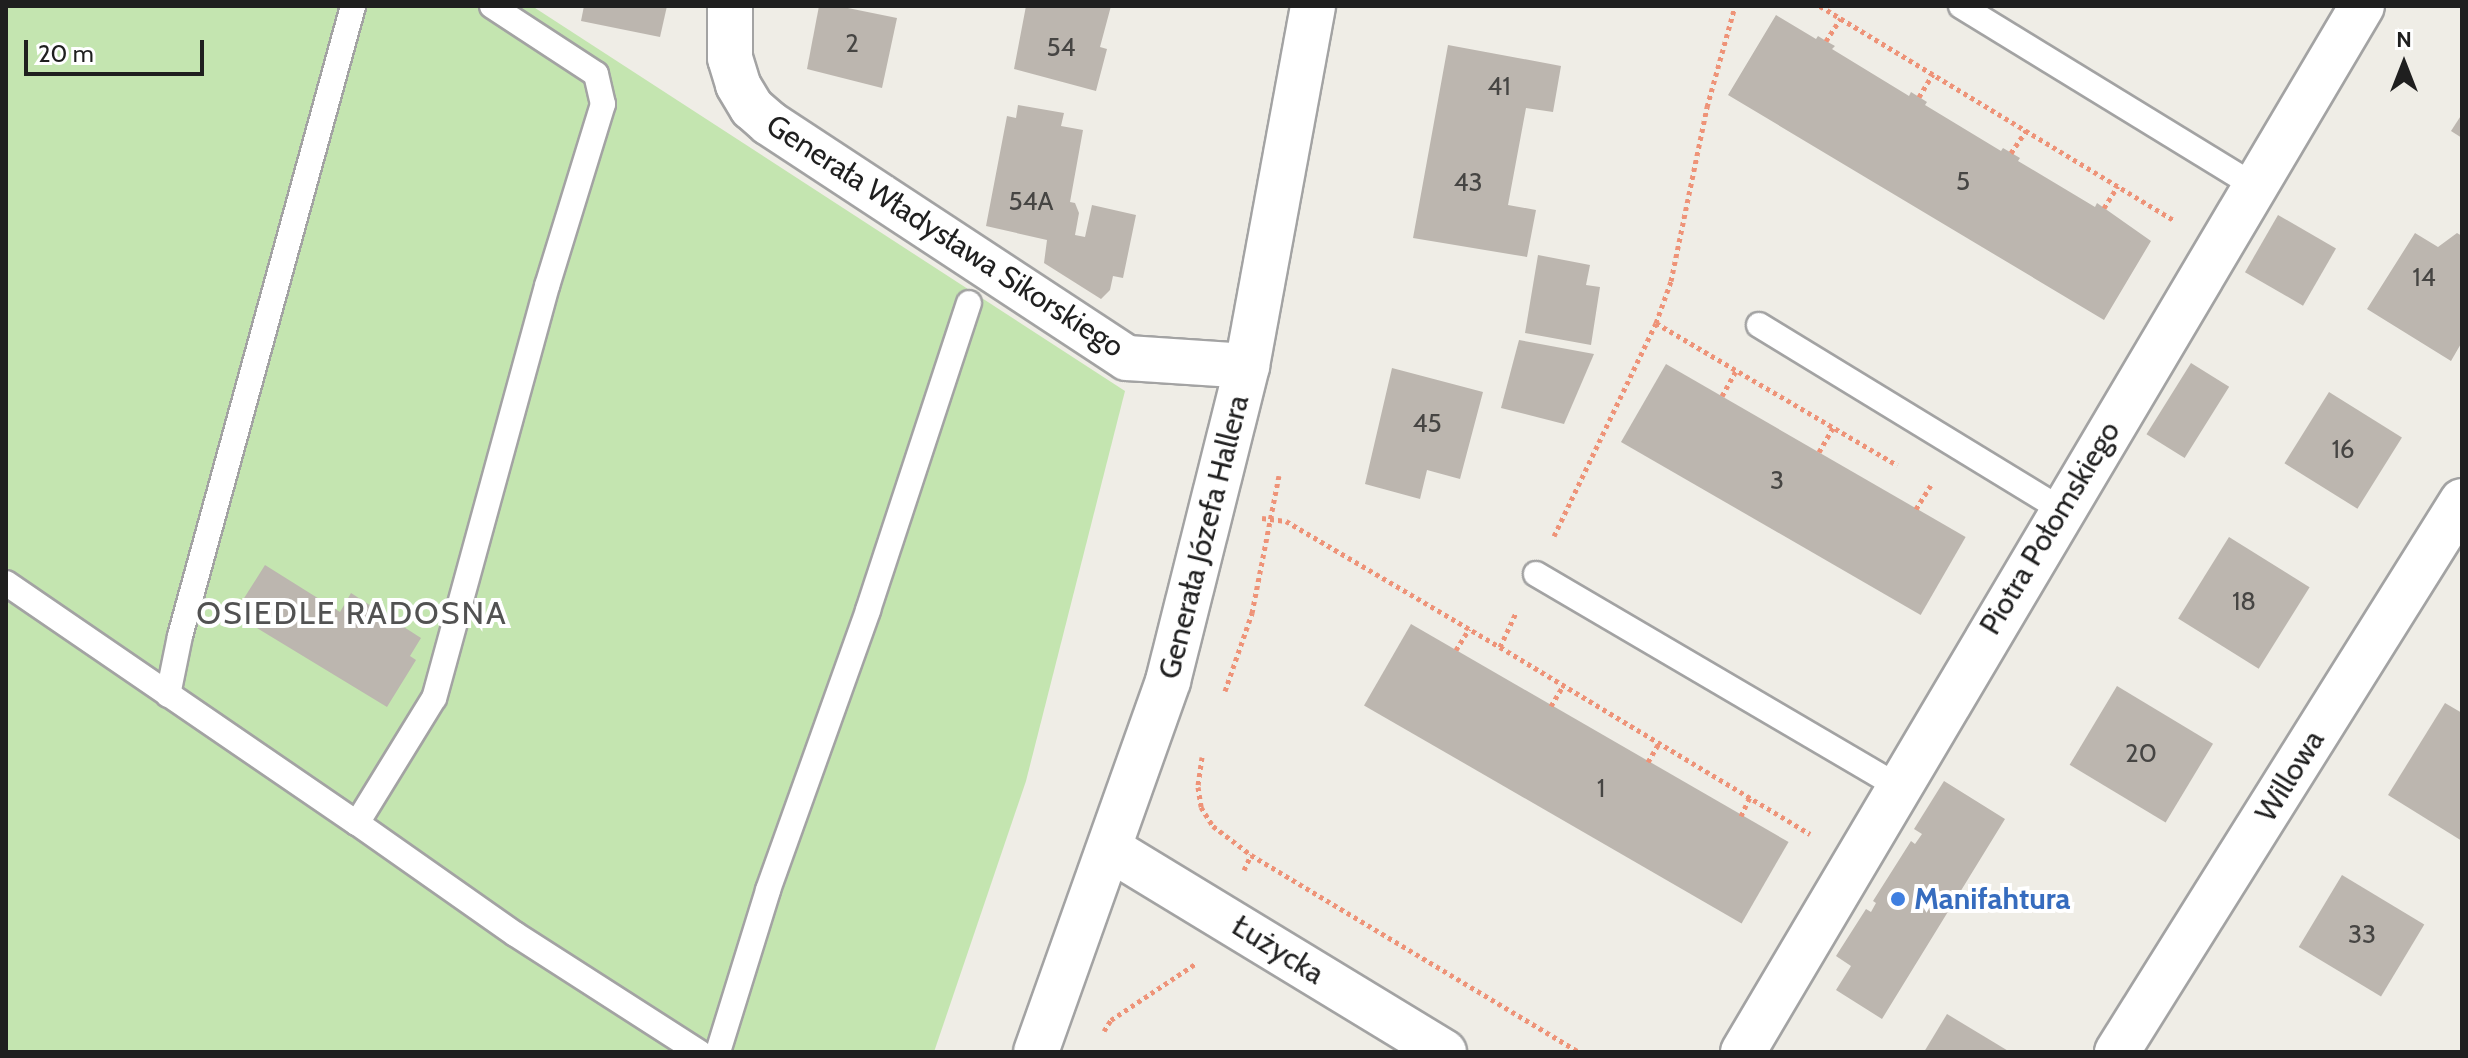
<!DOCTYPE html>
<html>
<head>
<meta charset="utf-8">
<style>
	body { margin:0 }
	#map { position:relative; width:2468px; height:1058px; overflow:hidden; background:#efede6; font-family:Cabin,sans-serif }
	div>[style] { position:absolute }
	.grass>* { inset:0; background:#c4e5b0 }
	.building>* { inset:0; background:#bcb6af; transform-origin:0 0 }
	.path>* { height:5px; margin-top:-2.5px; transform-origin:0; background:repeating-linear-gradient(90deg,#ee9378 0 4px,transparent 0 8px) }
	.roads { filter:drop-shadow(2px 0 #a3a3a3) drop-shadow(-2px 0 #a3a3a3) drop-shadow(0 2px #a3a3a3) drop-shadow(0 -2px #a3a3a3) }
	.service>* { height:24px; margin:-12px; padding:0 12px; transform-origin:12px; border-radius:12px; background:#fff }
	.minor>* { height:44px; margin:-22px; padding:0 22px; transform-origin:22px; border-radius:22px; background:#fff }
	.tertiary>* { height:44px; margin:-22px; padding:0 22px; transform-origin:22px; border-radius:22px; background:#fff }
	.dots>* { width:22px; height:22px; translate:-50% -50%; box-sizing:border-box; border:4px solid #fff; border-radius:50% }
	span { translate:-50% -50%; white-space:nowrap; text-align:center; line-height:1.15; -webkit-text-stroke:8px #fff; paint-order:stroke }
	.number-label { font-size:26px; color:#464543 }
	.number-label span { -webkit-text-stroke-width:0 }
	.street-label { font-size:30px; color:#1f1f1f }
	.shop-label { font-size:30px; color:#366cbe; font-weight:700 }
	.left { translate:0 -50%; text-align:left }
	.neighbourhood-label { font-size:32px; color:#525252; letter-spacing:2px }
	.frame { position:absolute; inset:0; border:8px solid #1f1f1f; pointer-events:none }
	.north { position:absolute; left:2364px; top:24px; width:80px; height:80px; -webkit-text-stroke:6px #fff; paint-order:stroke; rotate:0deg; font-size:22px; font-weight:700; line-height:32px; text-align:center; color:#1f1f1f }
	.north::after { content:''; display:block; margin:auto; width:28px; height:36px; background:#1f1f1f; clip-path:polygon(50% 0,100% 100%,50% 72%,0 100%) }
	.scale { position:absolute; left:24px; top:40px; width:180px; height:36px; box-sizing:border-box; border:4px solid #1f1f1f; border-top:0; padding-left:10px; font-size:24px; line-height:28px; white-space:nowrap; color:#1f1f1f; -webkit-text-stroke:6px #fff; paint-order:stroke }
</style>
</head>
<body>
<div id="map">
	<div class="grass">
		<div style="clip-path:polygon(6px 6px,532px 6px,1125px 391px,1026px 781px,934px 1052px,6px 1052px)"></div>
	</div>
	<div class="building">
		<div style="clip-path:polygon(584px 6px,667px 6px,660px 37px,581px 21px)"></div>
		<div style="clip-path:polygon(819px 6px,838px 6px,897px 18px,882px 88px,807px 69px)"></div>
		<div style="clip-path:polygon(1026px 6px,1111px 6px,1100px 47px,1107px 49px,1096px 91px,1014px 69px)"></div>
		<div style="clip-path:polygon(1776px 15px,1816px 39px,1818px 36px,1826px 41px,1835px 46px,1832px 49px,1909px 96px,1911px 92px,1927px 102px,1925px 105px,2001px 151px,2003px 148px,2020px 158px,2018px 161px,2095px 207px,2097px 203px,2151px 241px,2104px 320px,1728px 95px)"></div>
		<div style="clip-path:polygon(1448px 45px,1561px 66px,1553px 112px,1526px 108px,1508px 205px,1536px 210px,1527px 257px,1413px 238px)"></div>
		<div style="clip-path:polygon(1018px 105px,1064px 113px,1061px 126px,1083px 130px,1070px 202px,1075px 203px,1079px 213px,1075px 235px,1085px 237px,1092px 205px,1136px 215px,1123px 278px,1113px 276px,1110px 290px,1101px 299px,1044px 263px,1047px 240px,986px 226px,1007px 116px,1016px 118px)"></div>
		<div style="clip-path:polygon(2462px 114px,2462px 138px,2451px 131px)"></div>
		<div style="left:2278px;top:215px;width:67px;height:66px;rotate:30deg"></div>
		<div style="clip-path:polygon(2415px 233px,2438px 247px,2457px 233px,2462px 236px,2462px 342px,2451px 361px,2367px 309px)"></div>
		<div style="clip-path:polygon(1538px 255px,1590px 265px,1586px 285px,1600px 287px,1591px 345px,1525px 333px)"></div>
		<div style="clip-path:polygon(1519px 340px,1594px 354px,1564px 424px,1501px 408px)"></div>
		<div style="left:2191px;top:363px;width:45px;height:84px;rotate:32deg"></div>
		<div style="left:1666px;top:364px;width:346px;height:90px;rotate:30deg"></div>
		<div style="clip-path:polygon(1392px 368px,1483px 392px,1460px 479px,1427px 470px,1420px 499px,1365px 484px)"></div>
		<div style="left:2329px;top:392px;width:86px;height:84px;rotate:32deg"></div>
		<div style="left:2229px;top:537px;width:95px;height:96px;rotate:32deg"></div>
		<div style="clip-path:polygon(265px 565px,340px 612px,351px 593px,421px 638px,410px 656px,416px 660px,387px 707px,234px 614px)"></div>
		<div style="left:1411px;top:624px;width:436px;height:94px;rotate:30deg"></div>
		<div style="left:2117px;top:686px;width:112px;height:92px;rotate:31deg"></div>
		<div style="clip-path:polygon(2445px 703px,2462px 713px,2462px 841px,2388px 795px)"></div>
		<div style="clip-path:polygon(1944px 781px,2005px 819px,1882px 1019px,1836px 990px,1851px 966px,1836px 956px,1866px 909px,1871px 912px,1876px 903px,1873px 901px,1911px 841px,1915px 844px,1922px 834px,1914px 829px)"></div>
		<div style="left:2342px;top:875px;width:96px;height:84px;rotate:31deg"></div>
		<div style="clip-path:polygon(1947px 1014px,2010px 1052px,1924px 1052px)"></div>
	</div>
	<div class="path">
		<div style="left:1820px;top:6px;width:415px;rotate:31.2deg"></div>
		<div style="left:1826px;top:41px;width:27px;rotate:-57deg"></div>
		<div style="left:1919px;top:97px;width:27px;rotate:-59deg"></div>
		<div style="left:2011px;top:153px;width:27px;rotate:-56deg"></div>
		<div style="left:2104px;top:208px;width:26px;rotate:-58deg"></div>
		<div style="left:1656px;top:323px;width:280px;rotate:30.5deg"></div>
		<div style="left:1722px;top:396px;width:31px;rotate:-61deg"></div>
		<div style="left:1819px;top:452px;width:28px;rotate:-60deg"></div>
		<div style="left:1916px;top:509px;width:28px;rotate:-58deg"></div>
		<div style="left:1262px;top:518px;width:24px;rotate:7deg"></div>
		<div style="left:1286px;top:521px;width:248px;rotate:30.5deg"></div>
		<div style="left:1500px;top:647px;width:38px;rotate:-65deg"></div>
		<div style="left:1554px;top:536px;width:236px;rotate:-64.4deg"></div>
		<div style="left:1656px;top:323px;width:45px;rotate:-70.3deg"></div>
		<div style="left:1671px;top:281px;width:178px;rotate:-78.3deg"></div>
		<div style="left:1707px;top:107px;width:105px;rotate:-74.5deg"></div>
		<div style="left:1500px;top:647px;width:362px;rotate:31.1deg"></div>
		<div style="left:1456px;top:650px;width:25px;rotate:-58deg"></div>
		<div style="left:1225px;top:691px;width:83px;rotate:-70.9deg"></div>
		<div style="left:1252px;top:613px;width:140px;rotate:-78.9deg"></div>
		<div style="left:1551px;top:706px;width:23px;rotate:-59deg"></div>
		<div style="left:1202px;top:757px;width:30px;rotate:98deg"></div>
		<div style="left:1198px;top:787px;width:20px;rotate:81deg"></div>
		<div style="left:1201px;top:807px;width:22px;rotate:58deg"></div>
		<div style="left:1213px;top:826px;width:48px;rotate:37.3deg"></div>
		<div style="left:1648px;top:762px;width:22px;rotate:-60deg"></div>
		<div style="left:1741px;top:816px;width:21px;rotate:-65deg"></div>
		<div style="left:1244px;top:870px;width:17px;rotate:-65deg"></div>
		<div style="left:1251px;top:855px;width:383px;rotate:31deg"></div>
		<div style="left:1104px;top:1031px;width:13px;rotate:-58deg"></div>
		<div style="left:1111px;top:1020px;width:101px;rotate:-33.7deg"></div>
	</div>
	<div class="roads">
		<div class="service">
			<div style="left:492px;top:6px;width:124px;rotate:33.2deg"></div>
			<div style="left:596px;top:74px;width:31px;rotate:77deg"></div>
			<div style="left:603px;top:104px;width:190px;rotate:107.1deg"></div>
			<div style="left:547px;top:286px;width:427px;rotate:105.3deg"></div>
			<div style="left:434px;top:698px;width:147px;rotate:121.6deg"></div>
			<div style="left:357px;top:823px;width:193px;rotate:35.1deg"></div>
			<div style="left:515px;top:934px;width:219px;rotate:32.7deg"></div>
			<div style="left:1961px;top:6px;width:342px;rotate:31.5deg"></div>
			<div style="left:1759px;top:325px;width:354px;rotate:31.4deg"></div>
			<div style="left:1536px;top:574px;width:420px;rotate:30.4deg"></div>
			<div style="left:6px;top:583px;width:425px;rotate:34.4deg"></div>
			<div style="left:168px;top:695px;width:60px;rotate:-78.5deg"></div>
			<div style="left:180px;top:636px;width:653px;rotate:-74.64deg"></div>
			<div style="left:718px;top:1052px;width:170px;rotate:-72.8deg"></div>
			<div style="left:768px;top:890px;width:297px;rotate:-70.3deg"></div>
			<div style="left:868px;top:610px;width:323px;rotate:-71.8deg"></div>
		</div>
		<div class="minor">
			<div style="left:730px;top:6px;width:52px;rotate:90deg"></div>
			<div style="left:730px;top:58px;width:28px;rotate:73deg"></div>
			<div style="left:738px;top:85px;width:27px;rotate:59deg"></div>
			<div style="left:752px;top:108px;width:23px;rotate:41deg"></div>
			<div style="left:769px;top:123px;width:428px;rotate:33.3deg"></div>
			<div style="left:1127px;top:358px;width:120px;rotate:3.8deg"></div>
			<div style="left:1743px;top:1052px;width:1215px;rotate:-59.38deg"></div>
			<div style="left:2117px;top:1052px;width:650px;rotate:-57.95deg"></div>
		</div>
		<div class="tertiary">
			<div style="left:1110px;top:849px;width:391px;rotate:31.3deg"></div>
			<div style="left:1036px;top:1052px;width:394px;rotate:-70.4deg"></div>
			<div style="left:1168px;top:681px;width:325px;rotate:-75.9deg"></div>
			<div style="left:1247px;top:366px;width:366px;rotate:-79.6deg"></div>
		</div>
	</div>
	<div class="dots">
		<div style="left:1898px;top:899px;background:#3f7fe0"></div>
	</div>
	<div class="number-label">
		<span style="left:852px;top:44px">2</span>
		<span style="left:1061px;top:48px">54</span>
		<span style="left:1499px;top:87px">41</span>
		<span style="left:1963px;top:182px">5</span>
		<span style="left:1468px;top:183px">43</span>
		<span style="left:1031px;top:202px">54A</span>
		<span style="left:2424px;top:278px">14</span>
		<span style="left:1427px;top:424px">45</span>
		<span style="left:2343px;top:450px">16</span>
		<span style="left:1777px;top:481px">3</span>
		<span style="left:2244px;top:602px">18</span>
		<span style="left:2141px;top:754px">20</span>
		<span style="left:1601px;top:789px">1</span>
		<span style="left:2362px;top:935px">33</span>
	</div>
	<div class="street-label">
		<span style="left:945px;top:236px;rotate:33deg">Generała Władysława Sikorskiego</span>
		<span style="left:2050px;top:528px;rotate:-59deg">Piotra Połomskiego</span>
		<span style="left:1204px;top:537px;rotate:-76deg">Generała Józefa Hallera</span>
		<span style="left:2290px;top:776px;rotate:-58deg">Willowa</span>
		<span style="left:1278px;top:950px;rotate:32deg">Łużycka</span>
	</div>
	<div class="shop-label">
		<span class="left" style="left:1914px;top:899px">Manifahtura</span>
	</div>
	<div class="neighbourhood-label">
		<span style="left:352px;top:613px">OSIEDLE RADOSNA</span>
	</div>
	<div class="frame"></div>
	<div class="north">N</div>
	<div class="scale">20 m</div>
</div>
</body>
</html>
